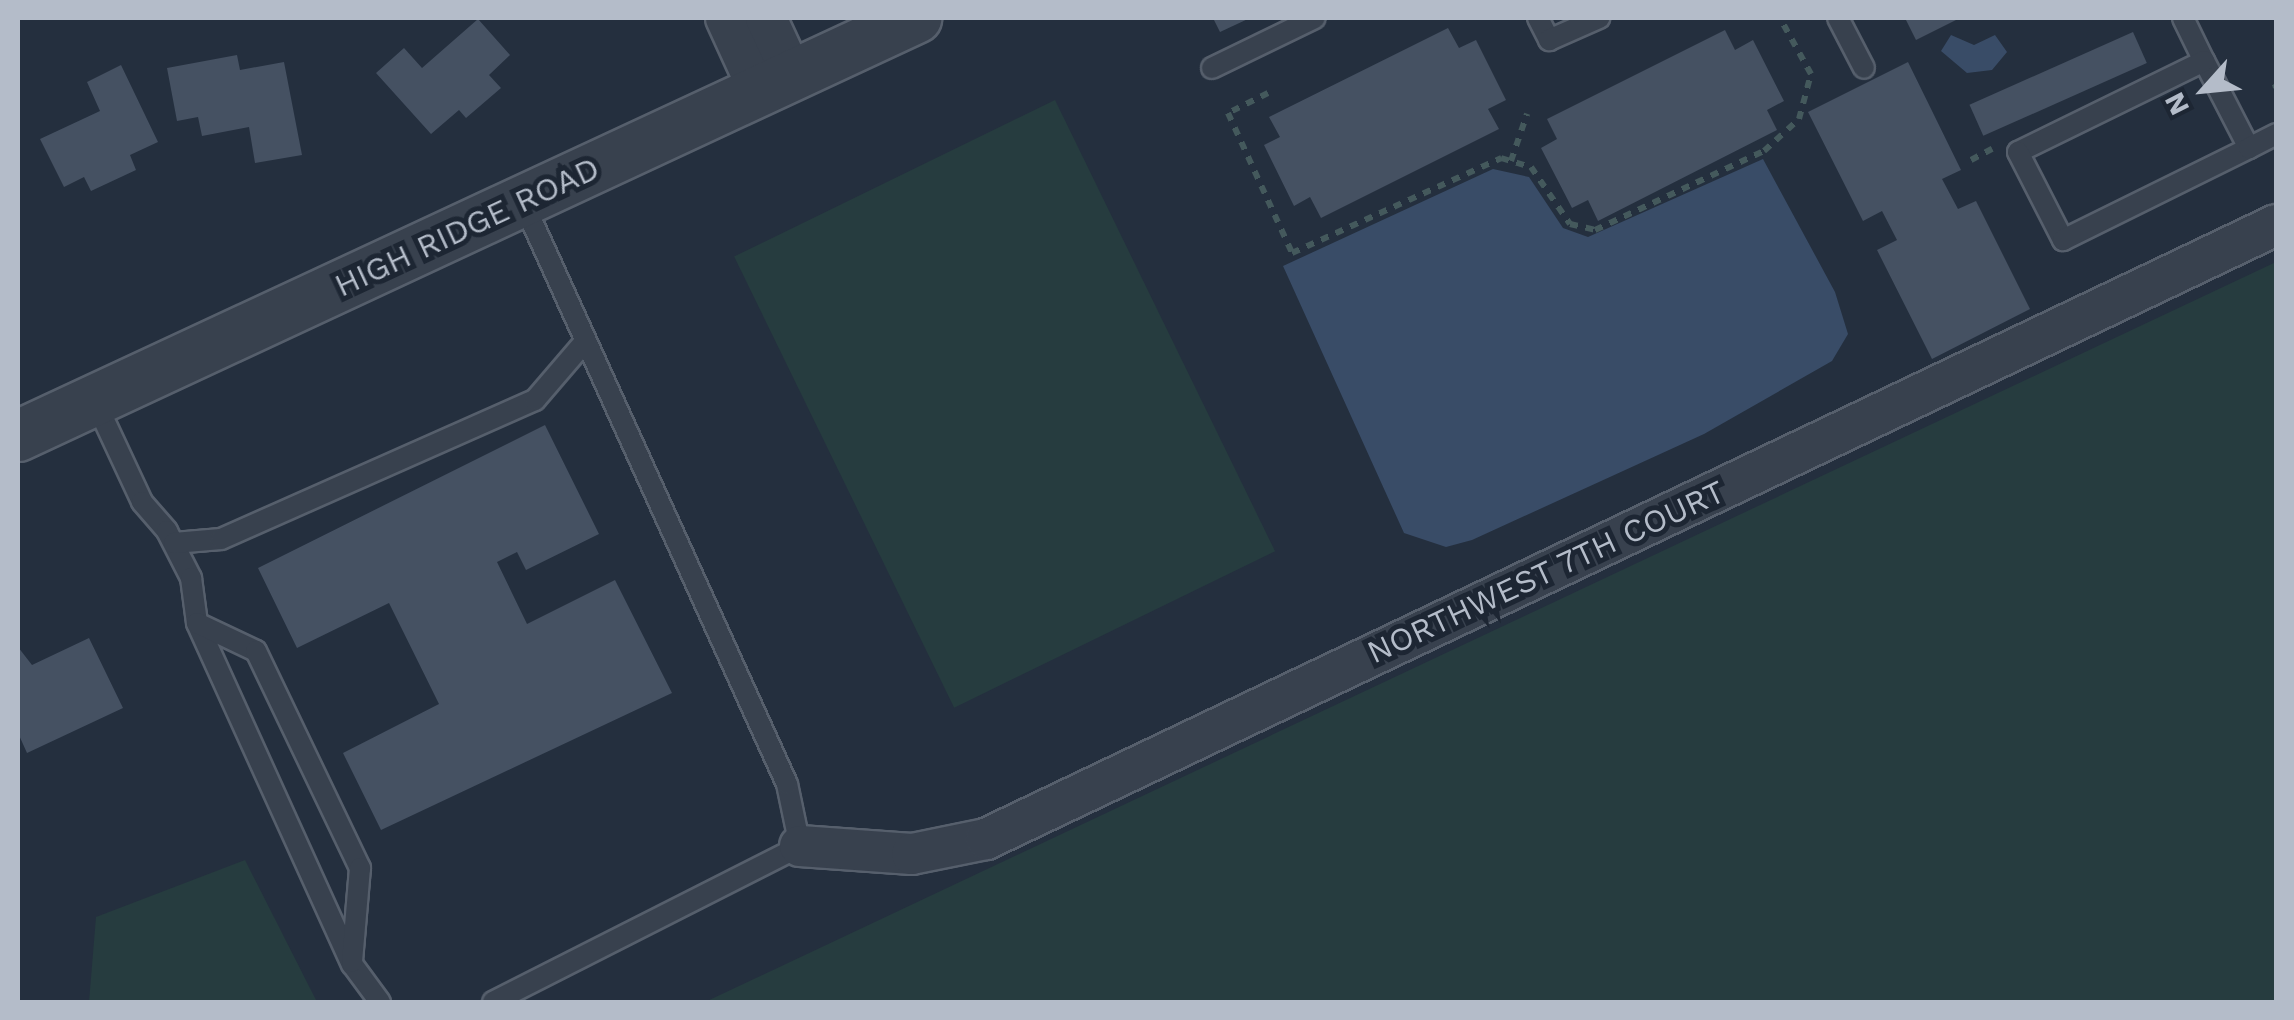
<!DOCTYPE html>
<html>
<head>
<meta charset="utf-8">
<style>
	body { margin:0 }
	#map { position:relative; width:2294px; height:1020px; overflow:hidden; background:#242f3e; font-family:"Work Sans",sans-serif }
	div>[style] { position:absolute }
	.green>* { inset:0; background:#263c3f; transform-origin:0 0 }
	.water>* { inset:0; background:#394c67 }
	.building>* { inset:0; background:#455162; transform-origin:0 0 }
	.path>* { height:6px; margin-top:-3px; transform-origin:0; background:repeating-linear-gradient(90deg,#44595c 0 8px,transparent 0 16px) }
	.roads { filter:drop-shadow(2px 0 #565f6c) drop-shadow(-2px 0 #565f6c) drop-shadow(0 2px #565f6c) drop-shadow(0 -2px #565f6c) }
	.service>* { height:20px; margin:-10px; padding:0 10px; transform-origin:10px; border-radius:10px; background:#38414e }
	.minor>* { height:40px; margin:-20px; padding:0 20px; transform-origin:20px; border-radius:20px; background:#38414e }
	.tertiary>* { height:50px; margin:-25px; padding:0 25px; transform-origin:25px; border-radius:25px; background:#38414e }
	span { translate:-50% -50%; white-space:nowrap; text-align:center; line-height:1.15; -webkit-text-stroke:10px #1d2633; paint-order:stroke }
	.street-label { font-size:32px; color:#b4bcc9 }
	.frame { position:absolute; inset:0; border:20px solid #b4bcc9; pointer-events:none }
	.north { position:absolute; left:2154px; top:40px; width:100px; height:100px; -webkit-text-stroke:8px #1d2633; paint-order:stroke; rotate:243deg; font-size:28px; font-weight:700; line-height:40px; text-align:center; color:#b4bcc9 }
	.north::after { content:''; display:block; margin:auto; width:35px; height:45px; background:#b4bcc9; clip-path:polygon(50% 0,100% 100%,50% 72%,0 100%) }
</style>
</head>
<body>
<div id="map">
	<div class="green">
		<div style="left:1055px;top:100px;width:502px;height:357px;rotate:64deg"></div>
		<div style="clip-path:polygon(2276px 262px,2276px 1002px,705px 1002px)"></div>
		<div style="clip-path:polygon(245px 860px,317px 1002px,89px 1002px,96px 917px)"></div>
	</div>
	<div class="water">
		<div style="clip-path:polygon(1951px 35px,1974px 45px,1995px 35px,2007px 52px,1992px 70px,1967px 73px,1941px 51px)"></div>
		<div style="clip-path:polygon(1763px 159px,1835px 292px,1848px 334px,1832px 361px,1704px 434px,1472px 540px,1446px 547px,1404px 533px,1283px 266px,1493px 169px,1529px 177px,1563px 228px,1588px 237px)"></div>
	</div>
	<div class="building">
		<div style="clip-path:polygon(1213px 18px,1250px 18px,1220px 32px)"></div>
		<div style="clip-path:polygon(1905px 18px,1960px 18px,1916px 40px)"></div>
		<div style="clip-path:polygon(478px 19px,510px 55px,489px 75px,501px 88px,466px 118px,459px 110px,431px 134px,376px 73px,404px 48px,422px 68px)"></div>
		<div style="clip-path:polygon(1448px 28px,1459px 48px,1476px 40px,1506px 100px,1488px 109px,1499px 129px,1321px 218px,1310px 197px,1294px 206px,1264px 145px,1280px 137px,1269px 117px)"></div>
		<div style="clip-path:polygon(1725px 30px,1735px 50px,1753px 40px,1784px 101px,1767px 110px,1777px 130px,1598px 221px,1588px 200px,1572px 208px,1541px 148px,1557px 139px,1547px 119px)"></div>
		<div style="left:2133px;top:32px;width:34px;height:179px;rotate:66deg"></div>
		<div style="clip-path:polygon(237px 55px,240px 70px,284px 62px,302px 155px,255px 163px,249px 127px,202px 136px,198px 117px,177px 121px,167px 68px)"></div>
		<div style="clip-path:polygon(1908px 62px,1961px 170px,1942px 179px,1958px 209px,1976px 201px,2030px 309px,1932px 359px,1877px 250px,1897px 240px,1882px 211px,1863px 221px,1808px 112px)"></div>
		<div style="clip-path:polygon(121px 65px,158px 142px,130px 155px,136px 170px,91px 191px,84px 177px,64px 187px,40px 139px,100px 111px,87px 82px)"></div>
		<div style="clip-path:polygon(545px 425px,599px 534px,526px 570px,517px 552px,497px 562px,527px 624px,615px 580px,672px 693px,381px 830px,343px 753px,439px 704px,389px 603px,297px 648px,258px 568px)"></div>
		<div style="clip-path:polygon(89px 638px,123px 708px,27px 753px,18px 733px,18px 647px,32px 665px)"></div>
	</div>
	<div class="path">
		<div style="left:2275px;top:84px;width:4px;rotate:76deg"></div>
		<div style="left:1268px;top:93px;width:45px;rotate:153.4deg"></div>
		<div style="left:1228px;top:113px;width:154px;rotate:65.4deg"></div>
		<div style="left:1292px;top:253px;width:230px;rotate:-24.4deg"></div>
		<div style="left:1501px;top:158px;width:31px;rotate:17deg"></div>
		<div style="left:1531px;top:167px;width:69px;rotate:55.6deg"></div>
		<div style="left:1570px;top:224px;width:26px;rotate:13deg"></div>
		<div style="left:1595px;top:230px;width:187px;rotate:-25.1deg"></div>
		<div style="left:1764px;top:151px;width:47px;rotate:-42.4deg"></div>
		<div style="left:1799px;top:119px;width:47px;rotate:-75.1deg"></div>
		<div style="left:1811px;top:74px;width:64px;rotate:-119deg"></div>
		<div style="left:1971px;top:160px;width:24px;rotate:-28deg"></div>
		<div style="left:1511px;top:161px;width:50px;rotate:-71.2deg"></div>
	</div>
	<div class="roads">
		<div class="service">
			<div style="left:1538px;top:18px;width:25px;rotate:63deg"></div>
			<div style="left:1549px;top:40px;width:55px;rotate:-23.7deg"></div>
			<div style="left:1838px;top:18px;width:56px;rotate:62.5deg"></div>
			<div style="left:2183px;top:18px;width:48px;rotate:64deg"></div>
			<div style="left:1212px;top:68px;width:114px;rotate:-25.9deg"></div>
			<div style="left:2249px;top:148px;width:98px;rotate:-117.3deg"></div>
			<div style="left:2204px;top:61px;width:207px;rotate:153.9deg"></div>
			<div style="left:2018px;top:152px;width:99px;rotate:62.9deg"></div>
			<div style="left:2063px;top:240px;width:208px;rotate:-26.3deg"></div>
			<div style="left:2249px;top:148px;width:30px;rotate:-27deg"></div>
			<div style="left:95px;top:401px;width:111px;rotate:65deg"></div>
			<div style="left:142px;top:502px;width:38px;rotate:49deg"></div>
			<div style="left:167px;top:531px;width:53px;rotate:62.9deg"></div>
			<div style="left:191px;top:578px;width:45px;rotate:82.4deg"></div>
			<div style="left:197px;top:623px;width:375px;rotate:65.6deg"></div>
			<div style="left:352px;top:964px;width:47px;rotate:53.6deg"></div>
			<div style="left:174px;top:543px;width:47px;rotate:-4.9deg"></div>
			<div style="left:221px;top:539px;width:343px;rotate:-23.9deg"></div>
			<div style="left:535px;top:400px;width:72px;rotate:-49.5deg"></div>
			<div style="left:197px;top:623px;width:65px;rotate:25.4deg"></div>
			<div style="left:256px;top:651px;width:241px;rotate:64.4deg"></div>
			<div style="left:360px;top:868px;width:94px;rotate:94.9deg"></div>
			<div style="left:493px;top:1002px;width:344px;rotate:-26.9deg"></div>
			<div style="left:800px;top:846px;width:63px;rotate:-101.8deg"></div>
			<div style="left:787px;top:784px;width:639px;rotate:-114.4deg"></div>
		</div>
		<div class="minor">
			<div style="left:726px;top:18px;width:79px;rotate:65.4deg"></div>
			<div style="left:766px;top:18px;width:62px;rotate:65.1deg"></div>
			<div style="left:800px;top:846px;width:112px;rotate:4.1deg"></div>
			<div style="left:912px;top:854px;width:76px;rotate:-11.5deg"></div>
			<div style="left:986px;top:839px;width:1429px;rotate:-25.45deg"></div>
		</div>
		<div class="tertiary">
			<div style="left:18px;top:436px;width:991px;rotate:-24.96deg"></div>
		</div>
	</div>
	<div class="street-label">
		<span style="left:467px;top:227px;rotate:-25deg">HIGH RIDGE ROAD</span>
		<span style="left:1546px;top:572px;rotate:-25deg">NORTHWEST 7TH COURT</span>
	</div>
	<div class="frame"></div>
	<div class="north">N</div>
</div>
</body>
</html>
